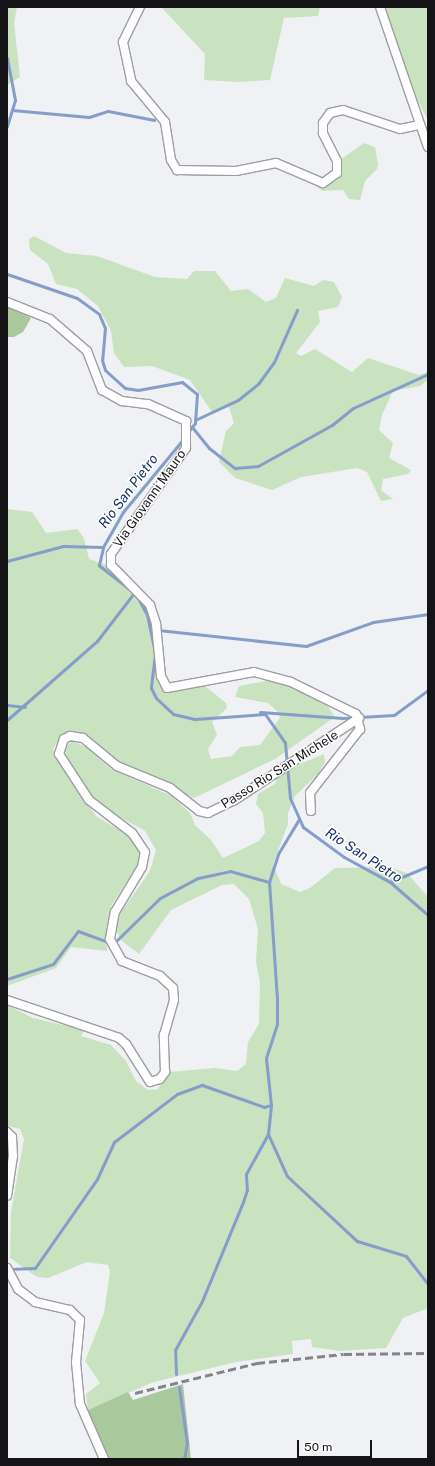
<!DOCTYPE html>
<html>
<head>
<meta charset="utf-8">
<style>
	body { margin:0 }
	#map { position:relative; width:435px; height:1466px; overflow:hidden; background:#eff1f5; font-family:"Public Sans",sans-serif }
	div>[style] { position:absolute }
	.green>* { inset:0; background:#c9e2bf }
	.forest>* { inset:0; background:#a9c89c }
	.stream>* { height:3px; margin:-1.5px; padding:0 1.5px; transform-origin:1.5px; border-radius:1.5px; background:#859dc9 }
	.roads { filter:drop-shadow(1px 0 #9c9ea2) drop-shadow(-1px 0 #9c9ea2) drop-shadow(0 1px #9c9ea2) drop-shadow(0 -1px #9c9ea2) }
	.street>* { height:8px; margin:-4px; padding:0 4px; transform-origin:4px; border-radius:4px; background:#fff }
	.rail>* { height:3px; margin-top:-1.5px; transform-origin:0; background:repeating-linear-gradient(90deg,#838487 0 8px,transparent 0 12px) }
	span { translate:-50% -50%; white-space:nowrap; text-align:center; line-height:1.15; -webkit-text-stroke:3px #fff; paint-order:stroke }
	.street-label { font-size:13px; color:#141416 }
	.water-label { font-size:14px; color:#173167; font-style:italic }
	.frame { position:absolute; inset:0; border:8px solid #141416; pointer-events:none }
	.scale { position:absolute; left:297px; top:1440px; width:75px; height:18px; box-sizing:border-box; border:2px solid #141416; border-top:0; padding-left:5px; font-size:12px; line-height:14px; white-space:nowrap; color:#141416; -webkit-text-stroke:3px #fff; paint-order:stroke }
</style>
</head>
<body>
<div id="map">
	<div class="green">
		<div style="clip-path:polygon(7px 7px,17px 7px,14px 23px,20px 77px,7px 85px)"></div>
		<div style="clip-path:polygon(161px 7px,320px 7px,318px 16px,284px 18px,270px 80px,238px 82px,204px 80px,205px 54px)"></div>
		<div style="clip-path:polygon(385px 7px,428px 7px,428px 120px,410px 86px)"></div>
		<div style="clip-path:polygon(364px 143px,375px 147px,378px 164px,377px 169px,365px 181px,360px 200px,349px 199px,343px 190px,322px 191px,314px 184px,334px 182px,339px 176px,340px 160px)"></div>
		<div style="clip-path:polygon(34px 236px,66px 253px,97px 256px,155px 277px,187px 279px,194px 271px,215px 271px,231px 291px,248px 289px,266px 302px,276px 298px,285px 278px,314px 286px,323px 280px,334px 282px,342px 297px,338px 307px,318px 311px,320px 322px,296px 353px,301px 356px,315px 349px,352px 372px,368px 358px,419px 375px,428px 372px,428px 380px,420px 386px,393px 391px,382px 415px,379px 430px,393px 443px,389px 458px,411px 470px,408px 474px,383px 479px,381px 490px,393px 499px,381px 501px,367px 472px,357px 468px,301px 477px,272px 490px,235px 478px,219px 462px,226px 431px,234px 423px,229px 407px,212px 412px,190px 380px,152px 366px,124px 367px,114px 353px,111px 331px,98px 306px,77px 289px,56px 284px,48px 264px,30px 250px,29px 239px)"></div>
		<div style="clip-path:polygon(7px 509px,32px 512px,46px 533px,77px 529px,84px 538px,89px 559px,106px 565px,146px 604px,167px 691px,205px 686px,226px 703px,227px 708px,212px 722px,217px 735px,208px 749px,211px 759px,232px 756px,240px 747px,260px 745px,279px 719px,280px 714px,268px 703px,235px 697px,239px 686px,266px 681px,282px 683px,326px 704px,335px 717px,275px 759px,194px 798px,127px 767px,85px 735px,76px 732px,61px 736px,53px 749px,59px 763px,96px 816px,131px 837px,142px 859px,111px 906px,106px 930px,107px 951px,71px 947px,56px 968px,7px 986px)"></div>
		<div style="clip-path:polygon(72px 741px,86px 747px,111px 769px,172px 796px,190px 813px,195px 825px,211px 840px,223px 858px,259px 841px,265px 833px,263px 813px,256px 804px,258px 794px,276px 783px,276px 774px,324px 754px,325px 762px,319px 773px,295px 796px,288px 813px,288px 824px,273px 864px,281px 884px,300px 892px,310px 888px,335px 868px,389px 867px,407px 873px,428px 897px,428px 1308px,403px 1318px,386px 1348px,340px 1351px,312px 1347px,311px 1339px,292px 1341px,293px 1354px,236px 1362px,154px 1382px,88px 1410px,86px 1394px,100px 1383px,85px 1361px,104px 1313px,110px 1272px,108px 1265px,87px 1262px,48px 1278px,37px 1277px,10px 1258px,11px 1212px,24px 1139px,20px 1129px,7px 1126px,7px 1005px,33px 1018px,84px 1030px,81px 1036px,111px 1045px,126px 1061px,136px 1081px,148px 1090px,158px 1089px,169px 1072px,215px 1068px,237px 1071px,246px 1064px,248px 1042px,259px 1024px,260px 983px,256px 962px,258px 929px,249px 899px,234px 884px,222px 885px,171px 910px,139px 954px,122px 941px,116px 931px,119px 915px,150px 871px,156px 850px,145px 831px,104px 808px,89px 792px,66px 756px,65px 748px)"></div>
	</div>
	<div class="forest">
		<div style="clip-path:polygon(7px 306px,31px 318px,23px 332px,14px 337px,7px 337px)"></div>
		<div style="clip-path:polygon(183px 1384px,191px 1459px,108px 1459px,88px 1421px,88px 1410px,128px 1392px,133px 1400px)"></div>
	</div>
	<div class="stream">
		<div style="left:7px;top:58px;width:43px;rotate:79.2deg"></div>
		<div style="left:15px;top:100px;width:28px;rotate:107deg"></div>
		<div style="left:12px;top:110px;width:77px;rotate:5.2deg"></div>
		<div style="left:89px;top:117px;width:20px;rotate:-18deg"></div>
		<div style="left:108px;top:111px;width:47px;rotate:11.1deg"></div>
		<div style="left:7px;top:274px;width:74px;rotate:18.9deg"></div>
		<div style="left:77px;top:298px;width:27px;rotate:36deg"></div>
		<div style="left:99px;top:314px;width:15px;rotate:67deg"></div>
		<div style="left:105px;top:328px;width:32px;rotate:95deg"></div>
		<div style="left:102px;top:360px;width:10px;rotate:73deg"></div>
		<div style="left:105px;top:370px;width:27px;rotate:42deg"></div>
		<div style="left:125px;top:388px;width:13px;rotate:9deg"></div>
		<div style="left:138px;top:390px;width:45px;rotate:-10.3deg"></div>
		<div style="left:182px;top:382px;width:19px;rotate:39deg"></div>
		<div style="left:197px;top:394px;width:29px;rotate:94deg"></div>
		<div style="left:195px;top:423px;width:11px;rotate:128deg"></div>
		<div style="left:195px;top:420px;width:47px;rotate:-24.9deg"></div>
		<div style="left:238px;top:400px;width:26px;rotate:-39deg"></div>
		<div style="left:258px;top:384px;width:27px;rotate:-54deg"></div>
		<div style="left:274px;top:362px;width:57px;rotate:-66.1deg"></div>
		<div style="left:192px;top:427px;width:27px;rotate:51deg"></div>
		<div style="left:209px;top:448px;width:33px;rotate:38deg"></div>
		<div style="left:235px;top:468px;width:23px;rotate:-5deg"></div>
		<div style="left:258px;top:466px;width:85px;rotate:-29deg"></div>
		<div style="left:332px;top:425px;width:27px;rotate:-39deg"></div>
		<div style="left:353px;top:408px;width:82px;rotate:-24.4deg"></div>
		<div style="left:7px;top:561px;width:58px;rotate:-15deg"></div>
		<div style="left:63px;top:546px;width:40px;rotate:1.4deg"></div>
		<div style="left:128px;top:588px;width:37px;rotate:-142deg"></div>
		<div style="left:99px;top:565px;width:18px;rotate:-77deg"></div>
		<div style="left:103px;top:547px;width:40px;rotate:-60.3deg"></div>
		<div style="left:123px;top:512px;width:96px;rotate:-50.5deg"></div>
		<div style="left:138px;top:598px;width:19px;rotate:62deg"></div>
		<div style="left:147px;top:615px;width:40px;rotate:78deg"></div>
		<div style="left:155px;top:654px;width:34px;rotate:97deg"></div>
		<div style="left:151px;top:688px;width:11px;rotate:63deg"></div>
		<div style="left:156px;top:698px;width:23px;rotate:43deg"></div>
		<div style="left:173px;top:714px;width:23px;rotate:13deg"></div>
		<div style="left:195px;top:719px;width:70px;rotate:-4.1deg"></div>
		<div style="left:265px;top:714px;width:35px;rotate:55deg"></div>
		<div style="left:285px;top:743px;width:55px;rotate:84.8deg"></div>
		<div style="left:290px;top:798px;width:32px;rotate:66deg"></div>
		<div style="left:303px;top:827px;width:51px;rotate:36.2deg"></div>
		<div style="left:344px;top:857px;width:52px;rotate:28.5deg"></div>
		<div style="left:390px;top:882px;width:50px;rotate:41deg"></div>
		<div style="left:158px;top:630px;width:149px;rotate:6.2deg"></div>
		<div style="left:306px;top:646px;width:71px;rotate:-19.7deg"></div>
		<div style="left:373px;top:622px;width:56px;rotate:-8.3deg"></div>
		<div style="left:7px;top:705px;width:18px;rotate:6deg"></div>
		<div style="left:260px;top:712px;width:83px;rotate:4.1deg"></div>
		<div style="left:343px;top:718px;width:51px;rotate:-3.4deg"></div>
		<div style="left:394px;top:715px;width:42px;rotate:-36.3deg"></div>
		<div style="left:7px;top:720px;width:120px;rotate:-41.3deg"></div>
		<div style="left:97px;top:641px;width:61px;rotate:-52.4deg"></div>
		<div style="left:390px;top:882px;width:41px;rotate:-22.8deg"></div>
		<div style="left:114px;top:943px;width:64px;rotate:-44.4deg"></div>
		<div style="left:160px;top:898px;width:43px;rotate:-27.8deg"></div>
		<div style="left:198px;top:878px;width:33px;rotate:-12deg"></div>
		<div style="left:230px;top:871px;width:41px;rotate:15.8deg"></div>
		<div style="left:7px;top:979px;width:48px;rotate:-18.1deg"></div>
		<div style="left:53px;top:964px;width:41px;rotate:-52.9deg"></div>
		<div style="left:78px;top:931px;width:33px;rotate:20deg"></div>
		<div style="left:268px;top:1134px;width:46px;rotate:65.7deg"></div>
		<div style="left:287px;top:1176px;width:96px;rotate:42.9deg"></div>
		<div style="left:357px;top:1241px;width:51px;rotate:17deg"></div>
		<div style="left:406px;top:1256px;width:36px;rotate:52deg"></div>
		<div style="left:9px;top:1269px;width:26px;rotate:-2deg"></div>
		<div style="left:35px;top:1268px;width:108px;rotate:-55.1deg"></div>
		<div style="left:97px;top:1179px;width:41px;rotate:-65.3deg"></div>
		<div style="left:114px;top:1142px;width:79px;rotate:-37.3deg"></div>
		<div style="left:177px;top:1094px;width:27px;rotate:-20deg"></div>
		<div style="left:202px;top:1085px;width:66px;rotate:19.5deg"></div>
		<div style="left:264px;top:1107px;width:7px;rotate:-16deg"></div>
		<div style="left:176px;top:1374px;width:24px;rotate:-92deg"></div>
		<div style="left:175px;top:1350px;width:56px;rotate:-61.1deg"></div>
		<div style="left:202px;top:1301px;width:107px;rotate:-67.5deg"></div>
		<div style="left:243px;top:1202px;width:13px;rotate:-72deg"></div>
		<div style="left:247px;top:1190px;width:16px;rotate:-94deg"></div>
		<div style="left:246px;top:1174px;width:46px;rotate:-61.2deg"></div>
		<div style="left:268px;top:1134px;width:29px;rotate:-84deg"></div>
		<div style="left:271px;top:1105px;width:47px;rotate:-96.1deg"></div>
		<div style="left:266px;top:1058px;width:36px;rotate:-72deg"></div>
		<div style="left:277px;top:1024px;width:25px;rotate:-90deg"></div>
		<div style="left:277px;top:999px;width:117px;rotate:-93.9deg"></div>
		<div style="left:269px;top:882px;width:29px;rotate:-72deg"></div>
		<div style="left:278px;top:854px;width:41px;rotate:-59deg"></div>
		<div style="left:179px;top:1387px;width:57px;rotate:81.9deg"></div>
		<div style="left:187px;top:1443px;width:16px;rotate:101deg"></div>
	</div>
	<div class="roads">
		<div class="street">
			<div style="left:140px;top:7px;width:39px;rotate:116deg"></div>
			<div style="left:123px;top:42px;width:40px;rotate:78deg"></div>
			<div style="left:131px;top:81px;width:53px;rotate:50.3deg"></div>
			<div style="left:165px;top:122px;width:38px;rotate:81deg"></div>
			<div style="left:171px;top:160px;width:12px;rotate:59deg"></div>
			<div style="left:177px;top:170px;width:59px;rotate:1deg"></div>
			<div style="left:236px;top:171px;width:41px;rotate:-11.3deg"></div>
			<div style="left:276px;top:163px;width:51px;rotate:23.1deg"></div>
			<div style="left:323px;top:183px;width:17px;rotate:-36deg"></div>
			<div style="left:337px;top:173px;width:12px;rotate:-90deg"></div>
			<div style="left:337px;top:161px;width:31px;rotate:-117deg"></div>
			<div style="left:323px;top:133px;width:10px;rotate:-90deg"></div>
			<div style="left:323px;top:123px;width:12px;rotate:-55deg"></div>
			<div style="left:330px;top:113px;width:13px;rotate:-13deg"></div>
			<div style="left:343px;top:110px;width:60px;rotate:18.4deg"></div>
			<div style="left:400px;top:129px;width:19px;rotate:-12deg"></div>
			<div style="left:380px;top:7px;width:148px;rotate:71.1deg"></div>
			<div style="left:7px;top:302px;width:46px;rotate:21.6deg"></div>
			<div style="left:50px;top:319px;width:49px;rotate:40.9deg"></div>
			<div style="left:87px;top:351px;width:42px;rotate:69deg"></div>
			<div style="left:102px;top:390px;width:23px;rotate:29deg"></div>
			<div style="left:122px;top:401px;width:26px;rotate:7deg"></div>
			<div style="left:148px;top:404px;width:42px;rotate:24.1deg"></div>
			<div style="left:186px;top:421px;width:27px;rotate:90deg"></div>
			<div style="left:186px;top:448px;width:130px;rotate:125.3deg"></div>
			<div style="left:111px;top:554px;width:11px;rotate:90deg"></div>
			<div style="left:111px;top:565px;width:56px;rotate:45.7deg"></div>
			<div style="left:150px;top:605px;width:20px;rotate:72deg"></div>
			<div style="left:156px;top:624px;width:52px;rotate:84.5deg"></div>
			<div style="left:161px;top:676px;width:13px;rotate:63deg"></div>
			<div style="left:167px;top:688px;width:88px;rotate:-10.4deg"></div>
			<div style="left:254px;top:672px;width:38px;rotate:15deg"></div>
			<div style="left:291px;top:682px;width:72px;rotate:26.2deg"></div>
			<div style="left:356px;top:714px;width:16px;rotate:75deg"></div>
			<div style="left:360px;top:729px;width:81px;rotate:128deg"></div>
			<div style="left:310px;top:793px;width:18px;rotate:87deg"></div>
			<div style="left:7px;top:1000px;width:118px;rotate:18.7deg"></div>
			<div style="left:119px;top:1038px;width:9px;rotate:41deg"></div>
			<div style="left:126px;top:1044px;width:45px;rotate:57.7deg"></div>
			<div style="left:150px;top:1082px;width:10px;rotate:-17deg"></div>
			<div style="left:160px;top:1079px;width:9px;rotate:-54deg"></div>
			<div style="left:165px;top:1072px;width:37px;rotate:-92deg"></div>
			<div style="left:164px;top:1035px;width:36px;rotate:-74deg"></div>
			<div style="left:174px;top:1000px;width:12px;rotate:-95deg"></div>
			<div style="left:173px;top:988px;width:18px;rotate:-137deg"></div>
			<div style="left:160px;top:976px;width:41px;rotate:-158.5deg"></div>
			<div style="left:122px;top:961px;width:25px;rotate:-119deg"></div>
			<div style="left:110px;top:939px;width:27px;rotate:-80deg"></div>
			<div style="left:115px;top:912px;width:52px;rotate:-59deg"></div>
			<div style="left:142px;top:867px;width:15px;rotate:-79deg"></div>
			<div style="left:145px;top:852px;width:23px;rotate:-124deg"></div>
			<div style="left:132px;top:833px;width:54px;rotate:-142.5deg"></div>
			<div style="left:89px;top:800px;width:55px;rotate:-123.1deg"></div>
			<div style="left:59px;top:754px;width:16px;rotate:-72deg"></div>
			<div style="left:64px;top:739px;width:7px;rotate:-27deg"></div>
			<div style="left:70px;top:736px;width:13px;rotate:9deg"></div>
			<div style="left:83px;top:738px;width:44px;rotate:39.5deg"></div>
			<div style="left:117px;top:766px;width:57px;rotate:22.5deg"></div>
			<div style="left:170px;top:788px;width:37px;rotate:38deg"></div>
			<div style="left:199px;top:811px;width:9px;rotate:13deg"></div>
			<div style="left:208px;top:813px;width:30px;rotate:-26deg"></div>
			<div style="left:235px;top:800px;width:149px;rotate:-33.5deg"></div>
			<div style="left:7px;top:1132px;width:7px;rotate:45deg"></div>
			<div style="left:12px;top:1137px;width:19px;rotate:87deg"></div>
			<div style="left:13px;top:1156px;width:40px;rotate:98.5deg"></div>
			<div style="left:7px;top:1268px;width:24px;rotate:62deg"></div>
			<div style="left:18px;top:1289px;width:21px;rotate:37deg"></div>
			<div style="left:35px;top:1302px;width:36px;rotate:13deg"></div>
			<div style="left:70px;top:1310px;width:14px;rotate:45deg"></div>
			<div style="left:80px;top:1320px;width:42px;rotate:95.4deg"></div>
			<div style="left:76px;top:1362px;width:42px;rotate:84.6deg"></div>
			<div style="left:80px;top:1404px;width:60px;rotate:66.4deg"></div>
		</div>
	</div>
	<div class="rail">
		<div style="left:135px;top:1393px;width:126px;rotate:-13.8deg"></div>
		<div style="left:257px;top:1363px;width:87px;rotate:-5.9deg"></div>
		<div style="left:344px;top:1354px;width:84px;rotate:-0.7deg"></div>
	</div>
	<div class="street-label">
		<span style="left:150px;top:499px;rotate:-55deg">Via Giovanni Mauro</span>
		<span style="left:280px;top:770px;rotate:-32deg">Passo Rio San Michele</span>
	</div>
	<div class="water-label">
		<span style="left:128px;top:491px;rotate:-53deg">Rio San Pietro</span>
		<span style="left:364px;top:855px;rotate:33deg">Rio San Pietro</span>
	</div>
	<div class="frame"></div>
	<div class="scale">50 m</div>
</div>
</body>
</html>
